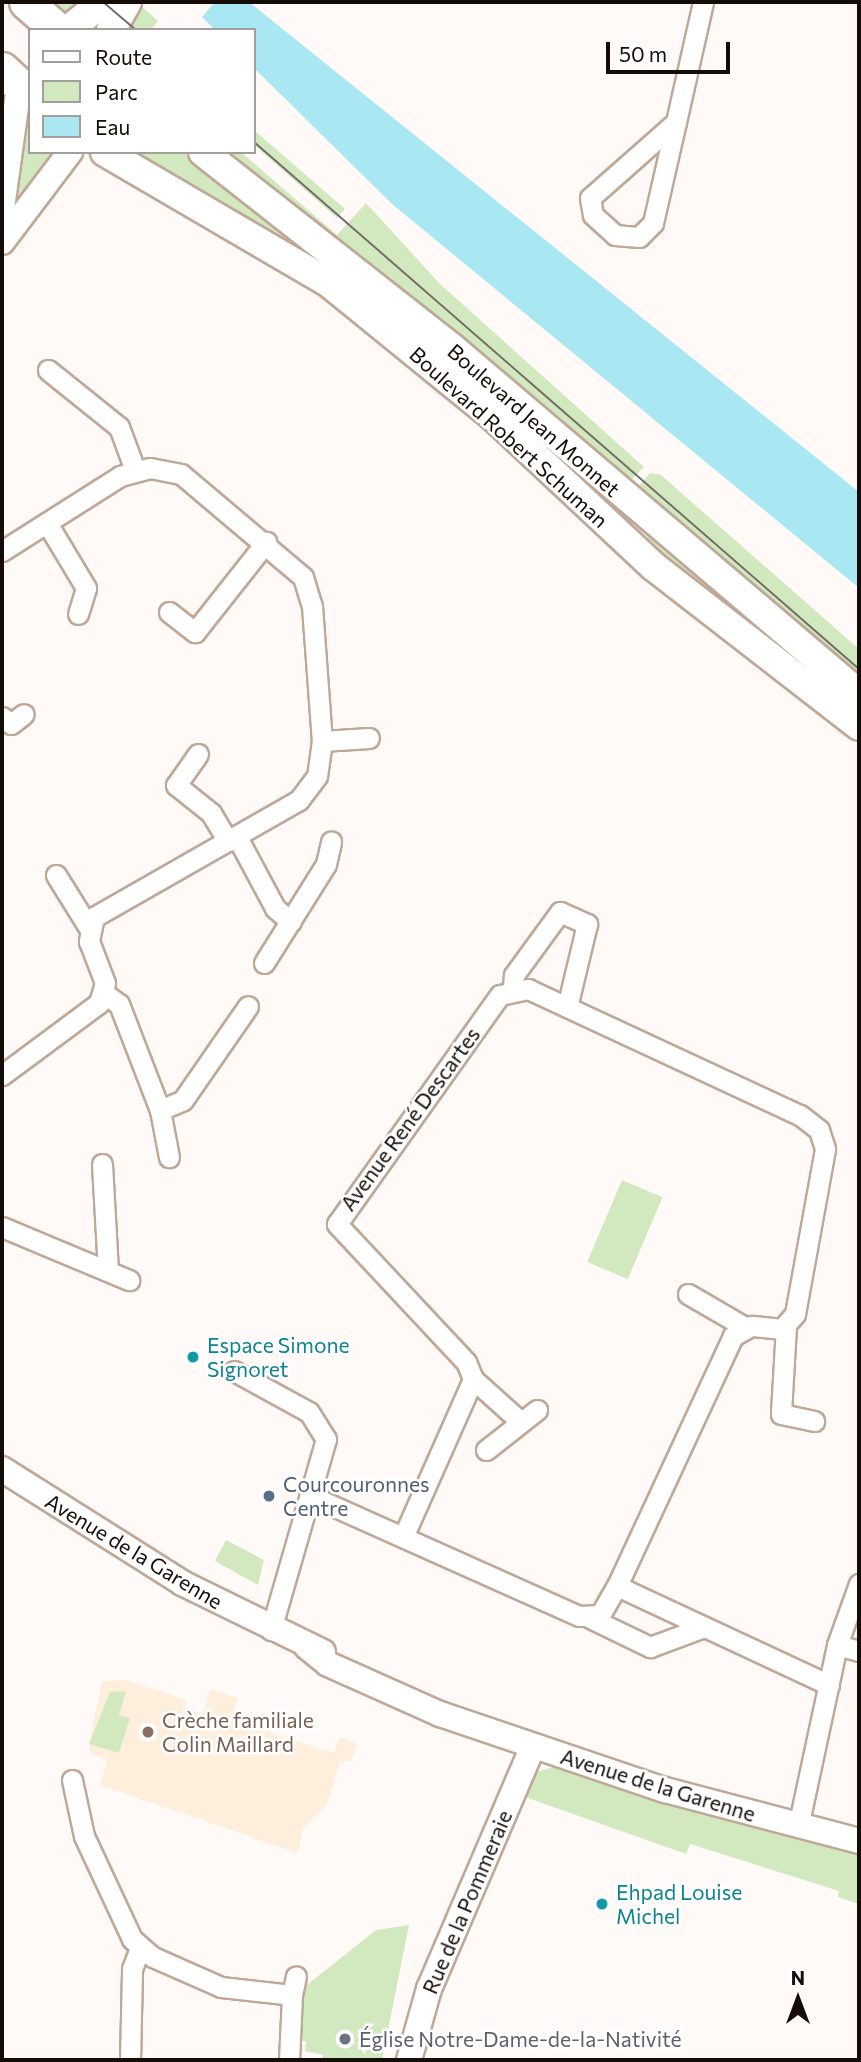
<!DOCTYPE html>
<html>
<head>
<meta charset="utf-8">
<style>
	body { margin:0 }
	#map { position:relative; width:861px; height:2062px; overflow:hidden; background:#fffaf7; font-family:Commissioner,sans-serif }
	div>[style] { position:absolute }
	.education>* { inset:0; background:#feefdc }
	.green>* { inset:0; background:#d2e9bf; transform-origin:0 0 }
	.water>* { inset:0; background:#a9e8f2 }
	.roads { filter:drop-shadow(2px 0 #bfa898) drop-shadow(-2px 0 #bfa898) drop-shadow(0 2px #bfa898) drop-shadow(0 -2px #bfa898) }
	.minor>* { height:19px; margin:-9.5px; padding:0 9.5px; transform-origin:9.5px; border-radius:9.5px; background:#fff }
	.tertiary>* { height:24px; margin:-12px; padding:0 12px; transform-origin:12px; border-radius:12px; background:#fff }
	.secondary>* { height:28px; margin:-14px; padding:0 14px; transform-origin:14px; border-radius:14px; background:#fff }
	.trunk>* { height:33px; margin:-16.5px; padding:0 16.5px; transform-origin:16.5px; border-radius:16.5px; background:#fff }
	.tram>* { height:2px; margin:-1px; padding:0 1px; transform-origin:1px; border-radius:1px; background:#726b67 }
	.dots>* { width:19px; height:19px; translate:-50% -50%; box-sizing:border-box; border:4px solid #fff; border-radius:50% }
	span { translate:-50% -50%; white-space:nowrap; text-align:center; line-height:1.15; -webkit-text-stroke:5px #fff; paint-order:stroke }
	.street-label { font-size:21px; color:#140c07 }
	.culture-label { font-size:21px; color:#0d838f }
	.left { translate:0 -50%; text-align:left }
	.service-label { font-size:21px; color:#4e5e75 }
	.education-label { font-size:21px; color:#785e54 }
	.worship-label { font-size:21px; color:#5b616d }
	.frame { position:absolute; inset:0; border:4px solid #140c07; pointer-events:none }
	.legend { position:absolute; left:28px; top:28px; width:228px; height:126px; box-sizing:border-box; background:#fff; border:2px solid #a19e9c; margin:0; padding:9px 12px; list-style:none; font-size:21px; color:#140c07 }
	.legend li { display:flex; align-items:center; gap:14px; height:35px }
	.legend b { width:35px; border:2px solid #a19e9c }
	.north { position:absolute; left:763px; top:1964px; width:70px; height:70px; -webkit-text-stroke:5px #fff; paint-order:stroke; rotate:0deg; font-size:19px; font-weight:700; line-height:28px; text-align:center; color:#140c07 }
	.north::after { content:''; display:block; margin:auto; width:24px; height:32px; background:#140c07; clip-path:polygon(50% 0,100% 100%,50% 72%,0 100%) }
	.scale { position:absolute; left:606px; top:42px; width:124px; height:32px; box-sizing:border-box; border:4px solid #140c07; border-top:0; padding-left:9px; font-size:21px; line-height:24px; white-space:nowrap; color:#140c07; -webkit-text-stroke:5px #fff; paint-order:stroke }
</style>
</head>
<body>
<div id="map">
	<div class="education">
		<div style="clip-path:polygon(126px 1680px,187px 1700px,185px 1708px,202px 1714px,211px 1689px,238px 1698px,234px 1712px,273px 1723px,270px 1733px,334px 1753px,340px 1737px,357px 1744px,351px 1761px,340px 1762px,327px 1804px,303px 1828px,298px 1853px,100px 1785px,107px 1759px,91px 1754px,89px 1744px,102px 1681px)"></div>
	</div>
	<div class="green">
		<div style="clip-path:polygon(44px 2px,90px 2px,76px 15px,58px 14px)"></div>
		<div style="clip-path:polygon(137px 2px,158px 21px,151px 30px,118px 30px)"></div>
		<div style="clip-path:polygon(21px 106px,30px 113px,30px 152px,58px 152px,18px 206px)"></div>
		<div style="clip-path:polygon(254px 130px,345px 209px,337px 218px,254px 145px)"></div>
		<div style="clip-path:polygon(121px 152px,183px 152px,624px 508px,613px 519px,499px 411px)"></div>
		<div style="clip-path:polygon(218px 152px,241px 152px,337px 235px,366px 203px,440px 284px,644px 467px,629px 482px)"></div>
		<div style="clip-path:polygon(650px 473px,661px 475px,859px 649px,859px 684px,637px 488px)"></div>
		<div style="left:649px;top:535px;width:269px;height:9px;rotate:39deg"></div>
		<div style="left:622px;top:1180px;width:44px;height:89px;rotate:23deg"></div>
		<div style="clip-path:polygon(226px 1540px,264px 1560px,258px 1585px,215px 1561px)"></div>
		<div style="clip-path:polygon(126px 1691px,119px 1715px,130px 1718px,119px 1753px,89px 1744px,110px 1692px)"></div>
		<div style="clip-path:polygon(557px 1766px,859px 1854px,859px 1904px,838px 1897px,839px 1891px,690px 1844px,686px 1854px,525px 1797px,536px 1772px)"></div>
		<div style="clip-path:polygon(409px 1925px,382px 2060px,322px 2060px,323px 2055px,305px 2051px,306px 2041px,297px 2041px,298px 1992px,376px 1930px)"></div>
	</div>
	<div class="water">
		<div style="clip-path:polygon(215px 2px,249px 2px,859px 492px,859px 588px,392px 204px,254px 68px,254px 30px,215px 30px,202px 17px)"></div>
	</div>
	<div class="roads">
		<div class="minor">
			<div style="left:676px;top:122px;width:115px;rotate:138.5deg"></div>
			<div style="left:590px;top:198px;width:17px;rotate:80deg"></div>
			<div style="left:593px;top:215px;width:30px;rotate:42deg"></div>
			<div style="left:615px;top:235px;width:24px;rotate:5deg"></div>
			<div style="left:639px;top:237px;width:20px;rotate:-45deg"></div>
			<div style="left:653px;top:223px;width:104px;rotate:-77.2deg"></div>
			<div style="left:676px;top:122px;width:123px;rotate:-77.3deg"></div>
			<div style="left:48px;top:370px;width:91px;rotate:38.8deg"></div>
			<div style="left:119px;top:427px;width:46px;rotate:69.6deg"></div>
			<div style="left:47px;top:523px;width:76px;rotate:59deg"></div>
			<div style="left:86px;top:588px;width:27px;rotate:107deg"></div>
			<div style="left:2px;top:551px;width:140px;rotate:-32.4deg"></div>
			<div style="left:120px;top:476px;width:31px;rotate:-15deg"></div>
			<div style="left:150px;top:468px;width:32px;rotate:11deg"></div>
			<div style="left:181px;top:474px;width:160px;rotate:40.2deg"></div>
			<div style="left:303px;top:577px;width:30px;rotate:73deg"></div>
			<div style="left:312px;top:606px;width:135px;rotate:85.8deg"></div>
			<div style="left:322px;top:741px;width:35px;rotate:98deg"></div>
			<div style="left:317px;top:776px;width:30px;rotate:127deg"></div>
			<div style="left:299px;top:800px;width:236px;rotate:150.3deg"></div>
			<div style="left:94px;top:917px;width:25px;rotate:102deg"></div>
			<div style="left:89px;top:941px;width:45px;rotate:69.1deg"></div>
			<div style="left:105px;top:983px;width:21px;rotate:107deg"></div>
			<div style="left:99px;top:1003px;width:121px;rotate:143.4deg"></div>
			<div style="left:169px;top:612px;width:33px;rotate:38deg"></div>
			<div style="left:195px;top:632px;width:115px;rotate:-51.7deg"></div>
			<div style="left:2px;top:717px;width:11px;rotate:38deg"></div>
			<div style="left:11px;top:724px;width:16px;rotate:-38deg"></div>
			<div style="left:322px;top:741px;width:47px;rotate:-3.7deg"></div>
			<div style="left:198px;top:754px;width:38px;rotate:125deg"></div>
			<div style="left:176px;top:785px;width:45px;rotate:38.7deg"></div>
			<div style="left:211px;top:813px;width:33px;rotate:59deg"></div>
			<div style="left:237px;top:837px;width:81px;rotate:61.8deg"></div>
			<div style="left:275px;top:908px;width:21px;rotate:41deg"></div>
			<div style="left:56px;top:875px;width:62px;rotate:58.1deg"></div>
			<div style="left:264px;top:963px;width:117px;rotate:-57.9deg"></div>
			<div style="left:326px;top:864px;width:23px;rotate:-77deg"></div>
			<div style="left:513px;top:988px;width:13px;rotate:-86deg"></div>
			<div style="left:514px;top:975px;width:78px;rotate:-53.9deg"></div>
			<div style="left:560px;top:912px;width:30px;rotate:24deg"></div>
			<div style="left:587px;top:924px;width:85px;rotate:103.5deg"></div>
			<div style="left:105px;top:994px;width:17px;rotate:36deg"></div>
			<div style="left:119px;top:1004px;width:114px;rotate:68.9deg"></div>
			<div style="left:160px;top:1110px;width:48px;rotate:79.2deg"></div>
			<div style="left:160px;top:1110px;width:25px;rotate:-23deg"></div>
			<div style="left:183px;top:1100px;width:114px;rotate:-55.3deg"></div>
			<div style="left:102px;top:1164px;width:107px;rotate:86.8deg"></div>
			<div style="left:2px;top:1227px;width:138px;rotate:22.7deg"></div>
			<div style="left:688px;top:1294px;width:66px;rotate:30.1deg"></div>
			<div style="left:786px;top:1326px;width:88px;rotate:93.3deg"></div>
			<div style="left:781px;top:1414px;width:34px;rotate:12deg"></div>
			<div style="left:234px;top:1371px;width:85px;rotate:28.7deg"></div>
			<div style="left:309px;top:1412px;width:32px;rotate:58deg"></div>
			<div style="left:326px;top:1439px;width:199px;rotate:106.1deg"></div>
			<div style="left:473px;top:1379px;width:64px;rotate:41.9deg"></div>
			<div style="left:486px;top:1450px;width:65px;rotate:-38.1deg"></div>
			<div style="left:313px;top:1497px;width:291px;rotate:24.1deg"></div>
			<div style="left:579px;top:1616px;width:21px;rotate:-3deg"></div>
			<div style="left:600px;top:1615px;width:34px;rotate:-60deg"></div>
			<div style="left:617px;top:1586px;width:234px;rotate:25deg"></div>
			<div style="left:404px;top:1535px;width:171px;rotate:-66.1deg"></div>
			<div style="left:473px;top:1379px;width:18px;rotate:-112deg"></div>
			<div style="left:466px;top:1362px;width:189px;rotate:-133.1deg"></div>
			<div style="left:337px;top:1224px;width:281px;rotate:-54.6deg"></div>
			<div style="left:500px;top:995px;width:29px;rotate:-12deg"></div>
			<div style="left:528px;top:989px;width:300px;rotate:24.9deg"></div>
			<div style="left:800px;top:1115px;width:24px;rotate:38deg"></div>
			<div style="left:819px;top:1130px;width:20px;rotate:72deg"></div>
			<div style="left:825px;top:1149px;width:168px;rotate:100.3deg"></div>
			<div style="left:795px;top:1314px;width:20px;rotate:131deg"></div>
			<div style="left:782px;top:1329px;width:31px;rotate:-174deg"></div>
			<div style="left:751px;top:1326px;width:21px;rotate:151deg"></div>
			<div style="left:733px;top:1336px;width:276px;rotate:114.9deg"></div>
			<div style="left:590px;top:1618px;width:67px;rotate:25.8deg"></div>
			<div style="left:650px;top:1647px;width:58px;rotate:-20.3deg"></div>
			<div style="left:837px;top:1645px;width:23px;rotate:15deg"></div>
			<div style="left:72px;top:1780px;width:57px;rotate:77.9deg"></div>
			<div style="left:84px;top:1836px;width:114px;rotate:65deg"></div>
			<div style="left:132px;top:1939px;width:28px;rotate:41deg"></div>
			<div style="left:153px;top:1957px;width:74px;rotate:23.8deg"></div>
			<div style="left:221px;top:1987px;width:71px;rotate:6.4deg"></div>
			<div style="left:292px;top:1995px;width:65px;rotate:92.6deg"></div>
			<div style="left:798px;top:1827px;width:186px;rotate:-77.9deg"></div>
			<div style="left:837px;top:1645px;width:65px;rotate:-70.2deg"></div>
			<div style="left:292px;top:1995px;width:19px;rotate:-78deg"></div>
			<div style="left:130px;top:2060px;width:91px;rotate:-88.7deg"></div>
			<div style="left:132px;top:1969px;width:22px;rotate:-69deg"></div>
		</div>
		<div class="tertiary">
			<div style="left:2px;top:208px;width:124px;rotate:-82.1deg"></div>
			<div style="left:2px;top:242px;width:113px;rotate:-52.9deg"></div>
			<div style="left:2px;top:1469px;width:213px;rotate:32.3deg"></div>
			<div style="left:182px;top:1583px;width:157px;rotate:26.1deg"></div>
			<div style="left:307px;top:1647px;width:27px;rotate:39deg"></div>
			<div style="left:328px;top:1664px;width:123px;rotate:24.1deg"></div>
			<div style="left:440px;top:1714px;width:237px;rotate:18.7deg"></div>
			<div style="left:665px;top:1790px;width:201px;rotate:14.7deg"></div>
			<div style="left:409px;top:2060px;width:74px;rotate:-74.3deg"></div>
			<div style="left:429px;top:1989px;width:264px;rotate:-66.8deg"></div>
		</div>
		<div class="secondary">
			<div style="left:68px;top:30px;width:45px;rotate:-38.7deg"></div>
			<div style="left:111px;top:30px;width:32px;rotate:-60deg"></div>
			<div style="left:105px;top:152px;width:259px;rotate:30.3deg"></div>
			<div style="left:329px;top:283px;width:214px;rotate:39.1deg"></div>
			<div style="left:495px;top:418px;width:216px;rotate:43.1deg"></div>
			<div style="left:653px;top:566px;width:261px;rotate:37.8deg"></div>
			<div style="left:203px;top:152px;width:317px;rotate:38.2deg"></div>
			<div style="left:452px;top:348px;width:534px;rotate:40.37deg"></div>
		</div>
		<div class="trunk">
			<div style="left:26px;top:2px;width:43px;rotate:41.2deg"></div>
			<div style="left:2px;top:69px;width:23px;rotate:43deg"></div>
		</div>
	</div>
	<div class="tram">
		<div style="left:103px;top:2px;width:43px;rotate:40.3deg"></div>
		<div style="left:254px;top:142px;width:802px;rotate:41.06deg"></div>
	</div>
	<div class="dots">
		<div style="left:193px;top:1357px;background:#0f9aa8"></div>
		<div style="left:269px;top:1496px;background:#5c6f8a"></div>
		<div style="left:148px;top:1732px;background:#8d6e63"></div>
		<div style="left:602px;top:1904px;background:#0f9aa8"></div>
		<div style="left:345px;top:2039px;background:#6b7280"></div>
	</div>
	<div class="street-label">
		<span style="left:534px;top:420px;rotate:41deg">Boulevard Jean Monnet</span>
		<span style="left:509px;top:437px;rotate:42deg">Boulevard Robert Schuman</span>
		<span style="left:410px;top:1119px;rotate:-54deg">Avenue René Descartes</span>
		<span style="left:134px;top:1551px;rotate:31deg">Avenue de la Garenne</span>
		<span style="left:658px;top:1785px;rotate:17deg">Avenue de la Garenne</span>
		<span style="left:467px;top:1902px;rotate:-67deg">Rue de la Pommeraie</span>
	</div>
	<div class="culture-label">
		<span class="left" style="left:207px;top:1357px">Espace Simone<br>Signoret</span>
		<span class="left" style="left:616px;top:1904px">Ehpad Louise<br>Michel</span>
	</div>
	<div class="service-label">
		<span class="left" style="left:283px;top:1496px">Courcouronnes<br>Centre</span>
	</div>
	<div class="education-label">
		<span class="left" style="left:162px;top:1732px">Crèche familiale<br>Colin Maillard</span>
	</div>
	<div class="worship-label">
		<span class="left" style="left:359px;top:2039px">Église Notre-Dame-de-la-Nativité</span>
	</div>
	<div class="frame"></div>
	<ul class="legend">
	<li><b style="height:9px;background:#fff"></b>Route</li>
	<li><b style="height:19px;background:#d2e9bf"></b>Parc</li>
	<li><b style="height:19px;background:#a9e8f2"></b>Eau</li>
	</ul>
	<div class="north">N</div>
	<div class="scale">50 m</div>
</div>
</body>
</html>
